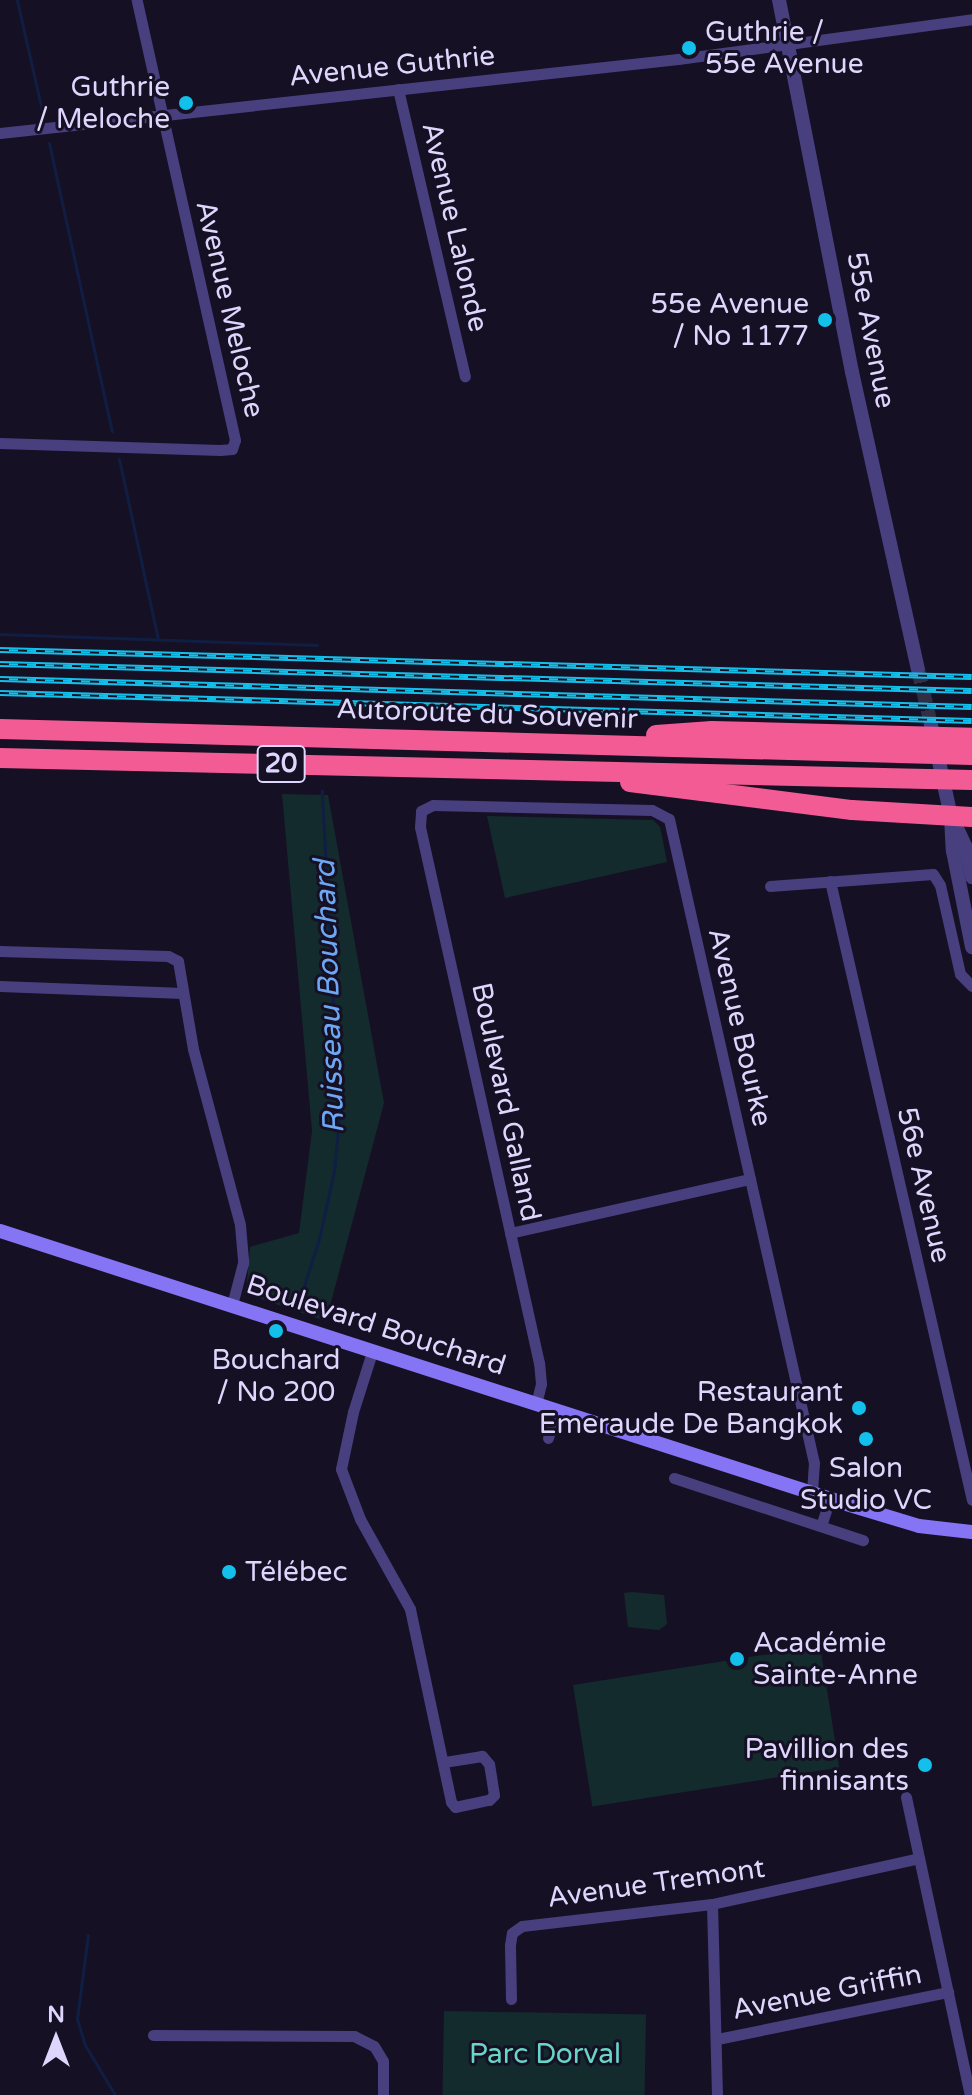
<!DOCTYPE html>
<html>
<head>
<meta charset="utf-8">
<style>
	body { margin:0 }
	#map { position:relative; width:972px; height:2095px; overflow:hidden; background:#161024; font-family:"Varela Round",sans-serif }
	div>[style] { position:absolute }
	.green>* { inset:0; background:#142b2d; transform-origin:0 0 }
	.stream>* { height:3px; margin:-1.5px; padding:0 1.5px; transform-origin:1.5px; border-radius:1.5px; background:#101e43 }
	.tertiary-tunnel>* { height:14px; margin-top:-7px; transform-origin:0; background:repeating-linear-gradient(90deg,#342e44 0 14px,transparent 0 21px) }
	.minor>* { height:11px; margin:-5.5px; padding:0 5.5px; transform-origin:5.5px; border-radius:5.5px; background:#483f7f }
	.tertiary>* { height:14px; margin:-7px; padding:0 7px; transform-origin:7px; border-radius:7px; background:#483f7f }
	.secondary>* { height:14px; margin:-7px; padding:0 7px; transform-origin:7px; border-radius:7px; background:#8575f4 }
	.motorway>* { height:20px; margin:-10px; padding:0 10px; transform-origin:10px; border-radius:10px; background:#f25b94 }
	.rail>* { height:6px; margin-top:-3px; transform-origin:0; background:repeating-linear-gradient(90deg,#161024 0 9px,#13c0eb 0 18px); box-sizing:border-box; border-block:2px solid #13c0eb }
	.dots>* { width:22px; height:22px; translate:-50% -50%; box-sizing:border-box; border:4px solid #161024; border-radius:50% }
	span { translate:-50% -50%; white-space:nowrap; text-align:center; line-height:1.15; -webkit-text-stroke:6px #161024; paint-order:stroke }
	.shield-label span { padding:2px 6px; background:#161024; border:2px solid; border-radius:6px; -webkit-text-stroke-width:0 }
	.shield-label { font-size:26px; color:#ded6fc; font-weight:700 }
	.poi-label { font-size:28px; color:#ded6fc }
	.left { translate:0 -50%; text-align:left }
	.right { translate:-100% -50%; text-align:right }
	.street-label { font-size:28px; color:#ded6fc }
	.park-label { font-size:28px; color:#68d6c6 }
	.water-label { font-size:30px; color:#6da7f3; font-style:italic }
	.north { position:absolute; left:16px; top:1999px; width:80px; height:80px; -webkit-text-stroke:6px #161024; paint-order:stroke; rotate:0deg; font-size:22px; font-weight:700; line-height:32px; text-align:center; color:#ded6fc }
	.north::after { content:''; display:block; margin:auto; width:28px; height:36px; background:#ded6fc; clip-path:polygon(50% 0,100% 100%,50% 72%,0 100%) }
</style>
</head>
<body>
<div id="map">
	<div class="green">
		<div style="clip-path:polygon(282px 794px,328px 795px,384px 1103px,326px 1321px,246px 1294px,250px 1247px,299px 1233px,312px 1131px)"></div>
		<div style="clip-path:polygon(487px 816px,653px 820px,660px 827px,667px 862px,505px 898px)"></div>
		<div style="clip-path:polygon(632px 1592px,664px 1595px,667px 1624px,659px 1630px,628px 1627px,624px 1593px)"></div>
		<div style="left:820px;top:1646px;width:123px;height:250px;rotate:81deg"></div>
		<div style="left:444px;top:2011px;width:202px;height:84px;rotate:1deg"></div>
	</div>
	<div class="stream">
		<div style="left:17px;top:0;width:114px;rotate:77.3deg"></div>
		<div style="left:49px;top:143px;width:295px;rotate:77.7deg"></div>
		<div style="left:119px;top:459px;width:184px;rotate:77.8deg"></div>
		<div style="left:0;top:634px;width:317px;rotate:2deg"></div>
		<div style="left:301px;top:1295px;width:59px;rotate:-72.2deg"></div>
		<div style="left:319px;top:1239px;width:70px;rotate:-77.6deg"></div>
		<div style="left:334px;top:1171px;width:52px;rotate:-84.5deg"></div>
		<div style="left:339px;top:1119px;width:329px;rotate:-93deg"></div>
		<div style="left:88px;top:1935px;width:85px;rotate:97.5deg"></div>
		<div style="left:77px;top:2019px;width:27px;rotate:73deg"></div>
		<div style="left:85px;top:2045px;width:58px;rotate:59deg"></div>
	</div>
	<div class="tertiary-tunnel">
		<div style="left:918px;top:669px;width:57px;rotate:76.9deg"></div>
	</div>
	<div class="minor">
		<div style="left:398px;top:89px;width:295px;rotate:76.9deg"></div>
		<div style="left:0;top:133px;width:682px;rotate:-6.23deg"></div>
		<div style="left:678px;top:59px;width:297px;rotate:-7.7deg"></div>
		<div style="left:0;top:443px;width:220px;rotate:1.8deg"></div>
		<div style="left:220px;top:450px;width:12px;rotate:-5deg"></div>
		<div style="left:232px;top:449px;width:9px;rotate:-72deg"></div>
		<div style="left:235px;top:440px;width:451px;rotate:-102.6deg"></div>
		<div style="left:830px;top:881px;width:635px;rotate:77.08deg"></div>
		<div style="left:770px;top:886px;width:163px;rotate:-4.2deg"></div>
		<div style="left:933px;top:874px;width:13px;rotate:58deg"></div>
		<div style="left:940px;top:885px;width:91px;rotate:77.3deg"></div>
		<div style="left:960px;top:974px;width:17px;rotate:45deg"></div>
		<div style="left:0;top:951px;width:168px;rotate:1.7deg"></div>
		<div style="left:168px;top:956px;width:11px;rotate:27deg"></div>
		<div style="left:178px;top:961px;width:89px;rotate:80.3deg"></div>
		<div style="left:193px;top:1049px;width:182px;rotate:75deg"></div>
		<div style="left:240px;top:1225px;width:38px;rotate:85deg"></div>
		<div style="left:243px;top:1263px;width:43px;rotate:104.7deg"></div>
		<div style="left:0;top:986px;width:183px;rotate:2.2deg"></div>
		<div style="left:510px;top:1233px;width:246px;rotate:-12.7deg"></div>
		<div style="left:372px;top:1352px;width:63px;rotate:107.6deg"></div>
		<div style="left:353px;top:1412px;width:58px;rotate:101.9deg"></div>
		<div style="left:341px;top:1469px;width:53px;rotate:69.2deg"></div>
		<div style="left:360px;top:1519px;width:103px;rotate:60.9deg"></div>
		<div style="left:410px;top:1609px;width:197px;rotate:78deg"></div>
		<div style="left:451px;top:1802px;width:6px;rotate:51deg"></div>
		<div style="left:455px;top:1807px;width:35px;rotate:-12deg"></div>
		<div style="left:489px;top:1800px;width:7px;rotate:-45deg"></div>
		<div style="left:494px;top:1795px;width:31px;rotate:-99deg"></div>
		<div style="left:489px;top:1764px;width:11px;rotate:-131deg"></div>
		<div style="left:482px;top:1756px;width:39px;rotate:171deg"></div>
		<div style="left:536px;top:1404px;width:21px;rotate:-76deg"></div>
		<div style="left:541px;top:1384px;width:21px;rotate:-95deg"></div>
		<div style="left:539px;top:1363px;width:549px;rotate:-102.52deg"></div>
		<div style="left:420px;top:827px;width:16px;rotate:-86deg"></div>
		<div style="left:421px;top:811px;width:13px;rotate:-27deg"></div>
		<div style="left:433px;top:805px;width:219px;rotate:1.3deg"></div>
		<div style="left:652px;top:810px;width:19px;rotate:28deg"></div>
		<div style="left:669px;top:819px;width:660px;rotate:77.31deg"></div>
		<div style="left:814px;top:1463px;width:30px;rotate:94deg"></div>
		<div style="left:548px;top:1438px;width:28px;rotate:-73deg"></div>
		<div style="left:674px;top:1478px;width:199px;rotate:18.2deg"></div>
		<div style="left:821px;top:1526px;width:29px;rotate:-72deg"></div>
		<div style="left:906px;top:1797px;width:305px;rotate:77.9deg"></div>
		<div style="left:712px;top:1904px;width:191px;rotate:88.5deg"></div>
		<div style="left:511px;top:1999px;width:54px;rotate:-91.1deg"></div>
		<div style="left:510px;top:1945px;width:12px;rotate:-81deg"></div>
		<div style="left:512px;top:1933px;width:12px;rotate:-35deg"></div>
		<div style="left:522px;top:1926px;width:191px;rotate:-6.6deg"></div>
		<div style="left:712px;top:1904px;width:212px;rotate:-12.5deg"></div>
		<div style="left:153px;top:2035px;width:201px;rotate:0.3deg"></div>
		<div style="left:354px;top:2036px;width:22px;rotate:27deg"></div>
		<div style="left:374px;top:2046px;width:17px;rotate:59deg"></div>
		<div style="left:383px;top:2061px;width:34px;rotate:90deg"></div>
		<div style="left:717px;top:2039px;width:236px;rotate:-11.5deg"></div>
	</div>
	<div class="tertiary">
		<div style="left:779px;top:0;width:379px;rotate:78.9deg"></div>
		<div style="left:852px;top:372px;width:304px;rotate:77.5deg"></div>
		<div style="left:931px;top:725px;width:94px;rotate:77.7deg"></div>
		<div style="left:951px;top:817px;width:34px;rotate:87deg"></div>
		<div style="left:953px;top:851px;width:98px;rotate:78.8deg"></div>
		<div style="left:955px;top:824px;width:26px;rotate:65deg"></div>
		<div style="left:966px;top:848px;width:30px;rotate:78deg"></div>
	</div>
	<div class="secondary">
		<div style="left:0;top:1231px;width:886px;rotate:17.88deg"></div>
		<div style="left:843px;top:1503px;width:79px;rotate:16.8deg"></div>
		<div style="left:919px;top:1526px;width:53px;rotate:6.5deg"></div>
	</div>
	<div class="motorway">
		<div style="left:0;top:729px;width:972px;rotate:1.53deg"></div>
		<div style="left:656px;top:735px;width:56px;rotate:-4.1deg"></div>
		<div style="left:712px;top:731px;width:260px;rotate:1.5deg"></div>
		<div style="left:0;top:758px;width:972px;rotate:1.3deg"></div>
		<div style="left:630px;top:782px;width:224px;rotate:7.2deg"></div>
		<div style="left:852px;top:810px;width:120px;rotate:3.3deg"></div>
	</div>
	<div class="rail">
		<div style="left:0;top:650px;width:972px;rotate:1.59deg"></div>
		<div style="left:0;top:664px;width:972px;rotate:1.59deg"></div>
		<div style="left:0;top:679px;width:972px;rotate:1.65deg"></div>
		<div style="left:0;top:693px;width:972px;rotate:1.65deg"></div>
	</div>
	<div class="dots">
		<div style="left:689px;top:48px;background:#13c0eb"></div>
		<div style="left:186px;top:103px;background:#13c0eb"></div>
		<div style="left:825px;top:320px;background:#13c0eb"></div>
		<div style="left:276px;top:1331px;background:#13c0eb"></div>
		<div style="left:859px;top:1408px;background:#13c0eb"></div>
		<div style="left:866px;top:1439px;background:#13c0eb"></div>
		<div style="left:229px;top:1572px;background:#13c0eb"></div>
		<div style="left:737px;top:1659px;background:#13c0eb"></div>
		<div style="left:925px;top:1765px;background:#13c0eb"></div>
	</div>
	<div class="shield-label">
		<span style="left:281px;top:764px">20</span>
	</div>
	<div class="poi-label">
		<span class="left" style="left:705px;top:48px">Guthrie /<br>55e Avenue</span>
		<span class="right" style="left:170px;top:103px">Guthrie<br>/ Meloche</span>
		<span class="right" style="left:809px;top:320px">55e Avenue<br>/ No 1177</span>
		<span style="left:276px;top:1376px">Bouchard<br>/ No 200</span>
		<span class="right" style="left:843px;top:1408px">Restaurant<br>Emeraude De Bangkok</span>
		<span style="left:866px;top:1484px">Salon<br>Studio VC</span>
		<span class="left" style="left:245px;top:1572px">Télébec</span>
		<span class="left" style="left:753px;top:1659px">Académie<br>Sainte-Anne</span>
		<span class="right" style="left:909px;top:1765px">Pavillion des<br>finnisants</span>
	</div>
	<div class="street-label">
		<span style="left:392px;top:66px;rotate:-6deg">Avenue Guthrie</span>
		<span style="left:455px;top:227px;rotate:77deg">Avenue Lalonde</span>
		<span style="left:230px;top:309px;rotate:77deg">Avenue Meloche</span>
		<span style="left:871px;top:330px;rotate:79deg">55e Avenue</span>
		<span style="left:487px;top:714px;rotate:2deg">Autoroute du Souvenir</span>
		<span style="left:740px;top:1027px;rotate:77deg">Avenue Bourke</span>
		<span style="left:506px;top:1102px;rotate:78deg">Boulevard Galland</span>
		<span style="left:924px;top:1185px;rotate:77deg">56e Avenue</span>
		<span style="left:376px;top:1325px;rotate:18deg">Boulevard Bouchard</span>
		<span style="left:656px;top:1883px;rotate:-8deg">Avenue Tremont</span>
		<span style="left:827px;top:1992px;rotate:-11deg">Avenue Griffin</span>
	</div>
	<div class="park-label">
		<span style="left:545px;top:2054px">Parc Dorval</span>
	</div>
	<div class="water-label">
		<span style="left:330px;top:997px;rotate:-92deg">Ruisseau Bouchard</span>
	</div>
	<div class="north">N</div>
</div>
</body>
</html>
